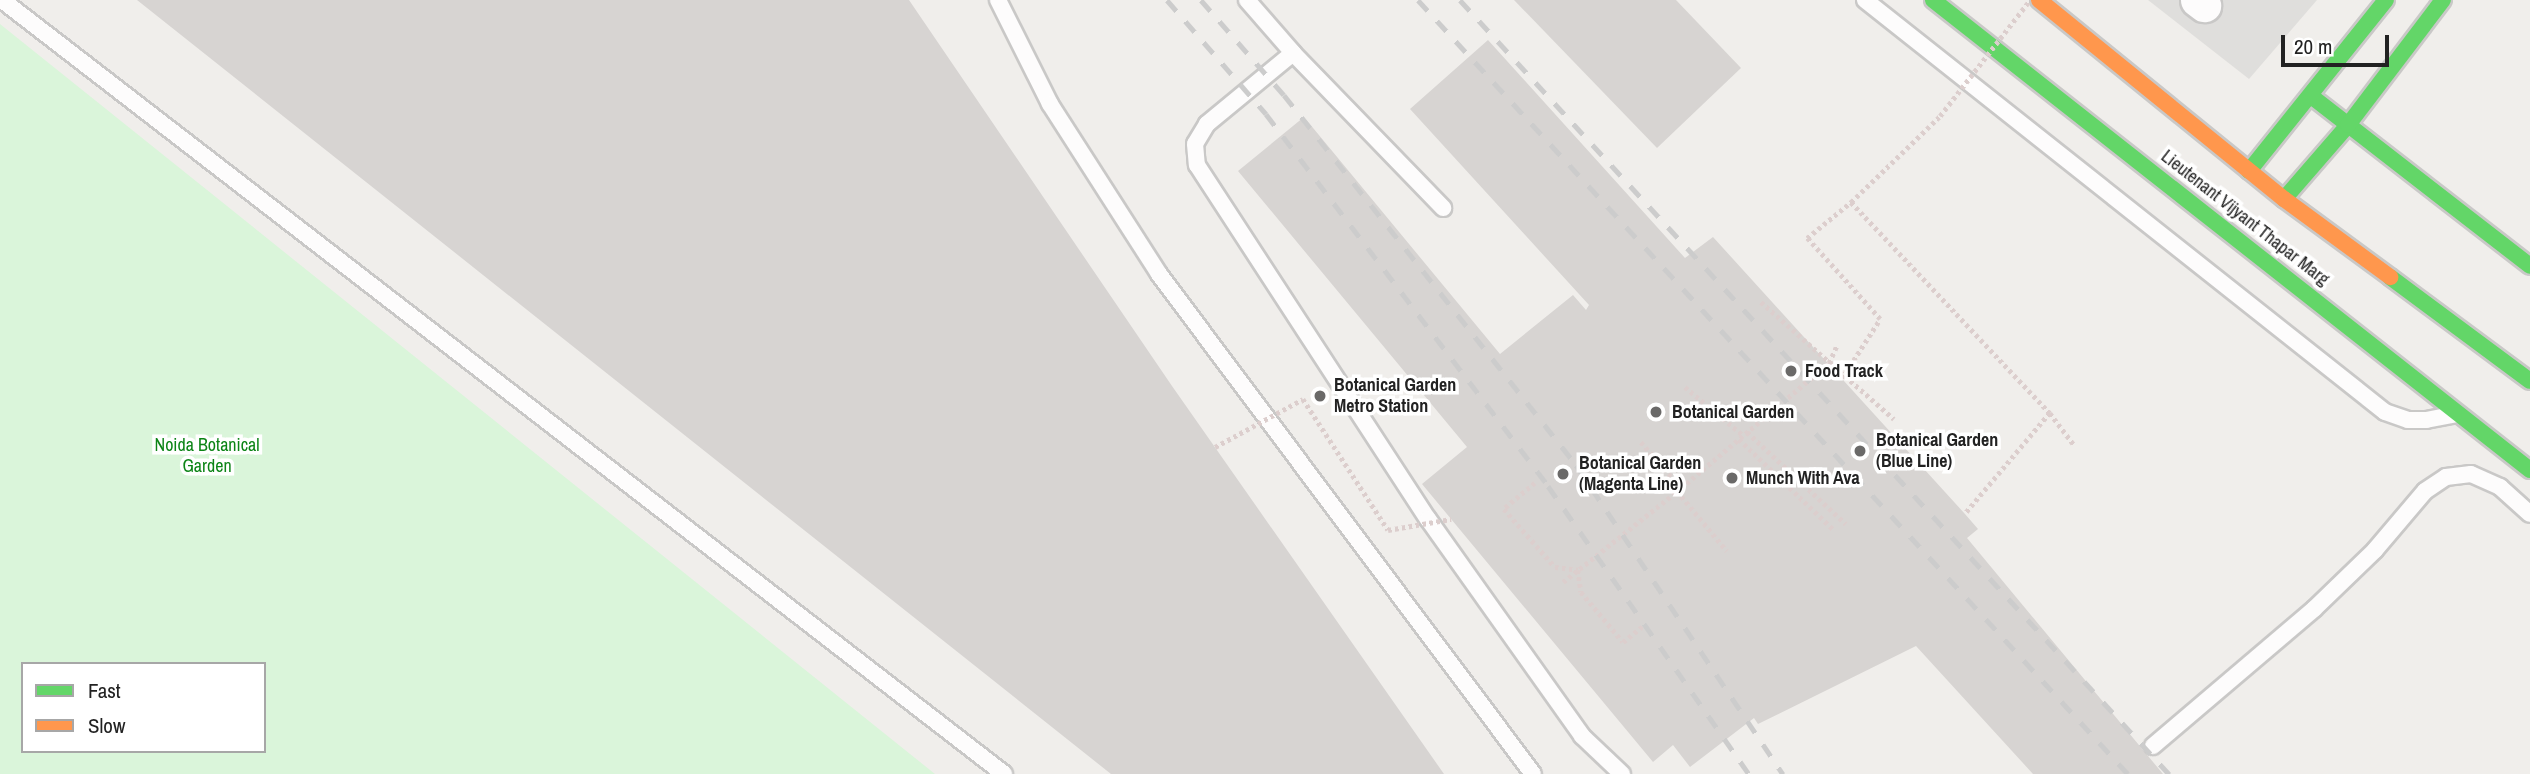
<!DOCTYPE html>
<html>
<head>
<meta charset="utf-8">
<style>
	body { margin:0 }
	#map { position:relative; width:2530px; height:774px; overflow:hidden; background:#f0eeeb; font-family:"Archivo Narrow",sans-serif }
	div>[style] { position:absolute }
	.residential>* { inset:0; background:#dfdedc }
	.park>* { inset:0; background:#daf5da }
	.building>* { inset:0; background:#d7d4d2 }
	.path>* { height:4.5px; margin-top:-2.25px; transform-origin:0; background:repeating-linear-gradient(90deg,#dccecd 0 3.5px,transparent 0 7px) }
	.roads { filter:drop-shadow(2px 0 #c9c8c7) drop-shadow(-2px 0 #c9c8c7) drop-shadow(0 2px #c9c8c7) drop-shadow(0 -2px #c9c8c7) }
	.lane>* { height:16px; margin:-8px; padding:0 8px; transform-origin:8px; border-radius:8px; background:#fdfcfc }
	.street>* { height:33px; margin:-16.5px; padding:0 16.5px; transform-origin:16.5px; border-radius:16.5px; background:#fdfcfc }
	.fast>* { height:16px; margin:-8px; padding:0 8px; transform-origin:8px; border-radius:8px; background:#63d668 }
	.slow>* { height:16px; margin:-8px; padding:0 8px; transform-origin:8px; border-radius:8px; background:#ff974d }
	.rail>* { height:5px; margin-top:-2.5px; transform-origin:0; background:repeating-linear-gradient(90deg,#ccc 0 14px,transparent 0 28px) }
	.path-bridge>* { height:4.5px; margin-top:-2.25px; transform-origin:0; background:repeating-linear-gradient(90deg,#dccecd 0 3.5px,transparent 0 7px) }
	.dots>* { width:19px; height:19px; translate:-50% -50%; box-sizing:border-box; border:4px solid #fff; border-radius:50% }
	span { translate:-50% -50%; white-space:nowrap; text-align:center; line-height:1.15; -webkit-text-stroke:7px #fff; paint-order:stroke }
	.street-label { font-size:18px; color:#222 }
	.poi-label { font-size:18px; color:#222; font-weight:700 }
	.left { translate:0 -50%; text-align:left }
	.park-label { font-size:18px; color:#0c8416 }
	.legend { position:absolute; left:21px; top:662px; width:245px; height:91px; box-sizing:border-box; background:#fff; border:2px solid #a7a7a7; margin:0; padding:9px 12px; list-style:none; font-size:21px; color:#222 }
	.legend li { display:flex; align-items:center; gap:14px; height:35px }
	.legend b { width:35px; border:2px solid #a7a7a7 }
	.scale { position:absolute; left:2281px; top:35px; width:108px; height:32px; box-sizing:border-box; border:4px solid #222; border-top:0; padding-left:9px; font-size:21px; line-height:24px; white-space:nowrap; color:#222; -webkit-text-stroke:5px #fff; paint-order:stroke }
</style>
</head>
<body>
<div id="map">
	<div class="residential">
		<div style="clip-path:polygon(2148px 0,2317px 0,2249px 79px)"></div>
	</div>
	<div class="park">
		<div style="clip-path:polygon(evenodd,0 24px,935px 774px,0 774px,0 24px,23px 664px,264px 664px,264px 751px,23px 751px,23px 664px)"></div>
	</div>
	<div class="building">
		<div style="clip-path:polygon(137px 0,909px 0,1172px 386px,1444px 774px,1111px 774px)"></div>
		<div style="clip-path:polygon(1514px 0,1676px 0,1741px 68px,1657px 148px)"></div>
		<div style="clip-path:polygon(1488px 40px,1685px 258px,1713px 237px,1965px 514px,1978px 529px,1967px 538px,2163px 774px,2033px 774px,1916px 646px,1758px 724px,1754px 718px,1690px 767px,1673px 745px,1653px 762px,1422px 484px,1467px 447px,1238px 171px,1304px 117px,1500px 354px,1573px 295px,1586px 310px,1589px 305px,1410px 109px)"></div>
	</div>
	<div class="path">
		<div style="left:1851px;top:202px;width:290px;rotate:46.7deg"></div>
		<div style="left:2050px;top:413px;width:132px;rotate:130.1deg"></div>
		<div style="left:1761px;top:302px;width:177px;rotate:41.3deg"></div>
		<div style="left:1685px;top:387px;width:77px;rotate:39.7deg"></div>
		<div style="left:2050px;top:413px;width:39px;rotate:53deg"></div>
		<div style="left:1747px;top:432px;width:135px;rotate:42.9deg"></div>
		<div style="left:1739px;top:439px;width:130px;rotate:43.8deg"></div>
		<div style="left:1641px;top:442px;width:61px;rotate:49deg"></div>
		<div style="left:1535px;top:483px;width:40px;rotate:140deg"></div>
		<div style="left:1504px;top:509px;width:77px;rotate:48.7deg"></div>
		<div style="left:1555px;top:567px;width:23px;rotate:7deg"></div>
		<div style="left:1578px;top:570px;width:22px;rotate:82deg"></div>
		<div style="left:1581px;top:592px;width:65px;rotate:50deg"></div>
		<div style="left:1623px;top:642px;width:26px;rotate:-39deg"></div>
		<div style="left:1677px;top:491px;width:78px;rotate:50.2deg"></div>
		<div style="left:1563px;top:582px;width:151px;rotate:-38.5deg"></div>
		<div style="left:1681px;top:488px;width:194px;rotate:-40.2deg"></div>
		<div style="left:1829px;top:363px;width:20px;rotate:-66deg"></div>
	</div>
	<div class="roads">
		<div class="lane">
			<div style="left:2px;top:0;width:1266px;rotate:37.68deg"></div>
			<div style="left:998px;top:0;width:116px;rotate:63.4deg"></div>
			<div style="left:1050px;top:104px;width:202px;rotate:57.3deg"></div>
			<div style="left:1159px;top:274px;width:624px;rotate:53.2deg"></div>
			<div style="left:1247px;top:0;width:70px;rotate:49deg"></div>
			<div style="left:1293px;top:53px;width:216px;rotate:45.9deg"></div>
			<div style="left:1865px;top:0;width:663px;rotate:38.39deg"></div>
			<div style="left:2385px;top:412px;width:24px;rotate:19deg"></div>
			<div style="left:2408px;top:420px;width:18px"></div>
			<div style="left:2426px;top:420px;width:31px;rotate:-11deg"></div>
			<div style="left:1293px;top:53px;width:112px;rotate:140.5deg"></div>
			<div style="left:1207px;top:124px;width:23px;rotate:121deg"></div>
			<div style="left:1195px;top:144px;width:21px;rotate:85deg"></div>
			<div style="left:1197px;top:165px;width:423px;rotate:56.9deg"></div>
			<div style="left:1428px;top:519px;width:266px;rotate:54.6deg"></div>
			<div style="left:1582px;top:736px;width:55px;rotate:43.5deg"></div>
			<div style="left:2153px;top:746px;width:211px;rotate:-40.4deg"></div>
			<div style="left:2314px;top:609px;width:85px;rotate:-44deg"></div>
			<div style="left:2375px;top:550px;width:77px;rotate:-49.7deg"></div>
			<div style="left:2425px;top:491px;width:25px;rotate:-34deg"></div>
			<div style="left:2446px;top:477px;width:25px;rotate:-7deg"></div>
			<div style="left:2471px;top:474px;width:32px;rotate:24deg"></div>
			<div style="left:2500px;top:487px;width:40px;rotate:42deg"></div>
		</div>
		<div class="street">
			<div style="left:2197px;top:0;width:9px;rotate:36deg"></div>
		</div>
		<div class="fast">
			<div style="left:1933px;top:0;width:760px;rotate:38.21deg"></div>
			<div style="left:2311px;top:96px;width:277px;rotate:37.8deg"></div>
			<div style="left:2249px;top:171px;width:219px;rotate:-51.3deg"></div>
			<div style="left:2284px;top:199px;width:98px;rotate:-49.1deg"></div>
			<div style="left:2348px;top:125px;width:157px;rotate:-52.8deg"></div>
			<div style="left:2390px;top:277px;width:174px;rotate:36.6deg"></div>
		</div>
		<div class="slow">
			<div style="left:2039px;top:0;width:316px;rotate:39.1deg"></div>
			<div style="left:2284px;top:199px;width:132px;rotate:36.3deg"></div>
		</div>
	</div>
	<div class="rail">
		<div style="left:1167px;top:0;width:151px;rotate:49deg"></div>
		<div style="left:1266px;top:114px;width:467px;rotate:52.8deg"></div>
		<div style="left:1548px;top:486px;width:351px;rotate:55.1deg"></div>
		<div style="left:1201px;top:0;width:126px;rotate:48.9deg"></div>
		<div style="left:1284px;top:95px;width:471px;rotate:51.7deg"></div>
		<div style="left:1576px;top:465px;width:372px;rotate:56.2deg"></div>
		<div style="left:1418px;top:0;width:1050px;rotate:47.47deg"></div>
		<div style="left:1460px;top:0;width:1050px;rotate:47.51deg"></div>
	</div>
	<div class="path-bridge">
		<div style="left:1842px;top:378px;width:70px;rotate:-57.2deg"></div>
		<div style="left:1880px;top:319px;width:109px;rotate:-132deg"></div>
		<div style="left:1807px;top:238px;width:57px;rotate:-39.3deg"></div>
		<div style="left:1851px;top:202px;width:124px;rotate:-44deg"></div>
		<div style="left:1940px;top:116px;width:147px;rotate:-52.2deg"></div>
		<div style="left:1215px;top:447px;width:100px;rotate:-28.6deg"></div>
		<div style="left:1303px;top:399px;width:156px;rotate:57deg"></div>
		<div style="left:1388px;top:530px;width:64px;rotate:-9.9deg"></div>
	</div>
	<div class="dots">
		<div style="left:1791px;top:371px;background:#6a6968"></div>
		<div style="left:1320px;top:396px;background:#6a6968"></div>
		<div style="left:1656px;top:412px;background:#6a6968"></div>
		<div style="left:1860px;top:451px;background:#6a6968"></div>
		<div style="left:1563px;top:474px;background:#6a6968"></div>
		<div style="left:1732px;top:478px;background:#6a6968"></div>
	</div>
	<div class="street-label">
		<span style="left:2245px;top:218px;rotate:38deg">Lieutenant Vijyant Thapar Marg</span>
	</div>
	<div class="poi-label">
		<span class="left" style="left:1805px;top:371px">Food Track</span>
		<span class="left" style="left:1334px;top:396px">Botanical Garden<br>Metro Station</span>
		<span class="left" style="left:1672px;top:412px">Botanical Garden</span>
		<span class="left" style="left:1876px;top:451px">Botanical Garden<br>(Blue Line)</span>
		<span class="left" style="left:1579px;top:474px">Botanical Garden<br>(Magenta Line)</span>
		<span class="left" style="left:1746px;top:478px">Munch With Ava</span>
	</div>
	<div class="park-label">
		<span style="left:207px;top:456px">Noida Botanical<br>Garden</span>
	</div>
	<ul class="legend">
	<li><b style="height:9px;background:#63d668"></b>Fast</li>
	<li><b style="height:9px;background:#ff974d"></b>Slow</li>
	</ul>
	<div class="scale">20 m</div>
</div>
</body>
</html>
